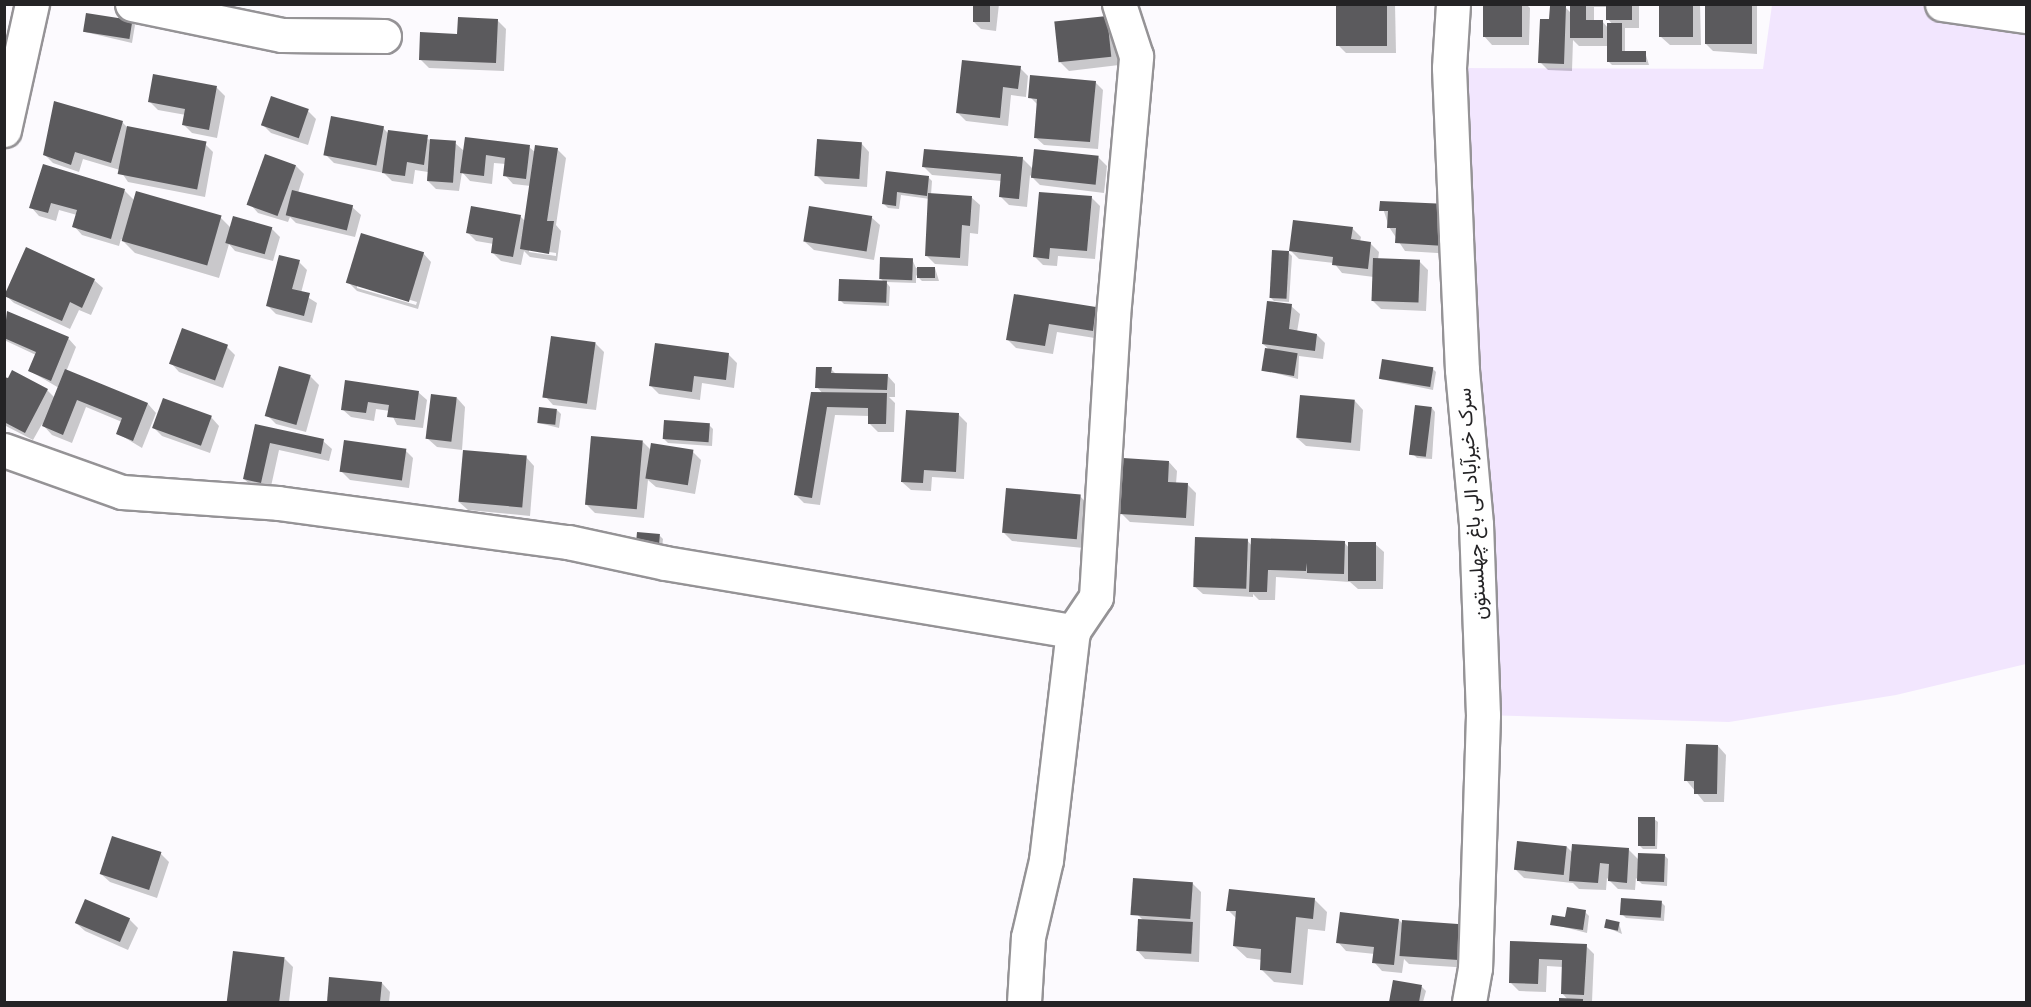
<!DOCTYPE html>
<html>
<head>
<meta charset="utf-8">
<style>
	body { margin:0 }
	#map { position:relative; width:2031px; height:1007px; overflow:hidden; background:#fcfafe; font-family:Ubuntu,Vazirmatn,sans-serif }
	div>[style] { position:absolute }
	.green>* { inset:0; background:#f2e6fe }
	.shadow>* { inset:0; background:#0003 }
	.building>* { inset:0; background:#5b5a5d; transform-origin:0 0 }
	.roads { filter:drop-shadow(2px 0 #959396) drop-shadow(-2px 0 #959396) drop-shadow(0 2px #959396) drop-shadow(0 -2px #959396) }
	.minor>* { height:33px; margin:-16.5px; padding:0 16.5px; transform-origin:16.5px; border-radius:16.5px; background:#fff }
	.tertiary>* { height:33px; margin:-16.5px; padding:0 16.5px; transform-origin:16.5px; border-radius:16.5px; background:#fff }
	span { translate:-50% -50%; white-space:nowrap; text-align:center; line-height:1.15; -webkit-text-stroke:6px #fff; paint-order:stroke }
	.street-label { font-size:20px; color:#242325 }
	.frame { position:absolute; inset:0; border:6px solid #242325; pointer-events:none }
</style>
</head>
<body>
<div id="map">
	<div class="green">
		<div style="clip-path:polygon(1772px 5px,2026px 5px,2026px 664px,1896px 695px,1729px 722px,1483px 715px,1449px 68px,1763px 69px)"></div>
	</div>
	<div class="shadow">
		<div style="clip-path:polygon(974px 4px,999px 4px,996px 31px,981px 29px,973px 21px)"></div>
		<div style="clip-path:polygon(1072px 4px,1092px 4px,1092px 5px,1074px 6px)"></div>
		<div style="clip-path:polygon(1337px 4px,1395px 4px,1396px 53px,1346px 53px,1338px 45px)"></div>
		<div style="clip-path:polygon(1399px 4px,1443px 4px,1443px 5px,1401px 6px)"></div>
		<div style="clip-path:polygon(1485px 4px,1526px 4px,1530px 8px,1529px 45px,1492px 45px,1484px 36px)"></div>
		<div style="clip-path:polygon(evenodd,1571px 4px,1639px 4px,1639px 28px,1625px 28px,1625px 52px,1645px 52px,1649px 65px,1612px 65px,1608px 61px,1608px 46px,1579px 46px,1573px 40px,1572px 71px,1548px 70px,1540px 62px,1551px 21px,1566px 8px,1571px 13px,1571px 4px,1594px 7px,1608px 7px,1608px 19px,1613px 25px,1608px 28px,1602px 21px,1594px 21px,1594px 7px)"></div>
		<div style="clip-path:polygon(1661px 4px,1700px 4px,1701px 45px,1670px 45px,1661px 37px)"></div>
		<div style="clip-path:polygon(1707px 4px,1757px 4px,1757px 54px,1713px 51px,1705px 43px)"></div>
		<div style="clip-path:polygon(1106px 18px,1114px 26px,1119px 65px,1069px 71px,1060px 62px)"></div>
		<div style="clip-path:polygon(497px 20px,506px 29px,504px 71px,429px 68px,420px 59px,459px 35px)"></div>
		<div style="clip-path:polygon(132px 21px,135px 25px,132px 43px,85px 32px)"></div>
		<div style="clip-path:polygon(1020px 68px,1028px 76px,1026px 97px,1011px 95px,1008px 126px,966px 121px,958px 113px)"></div>
		<div style="clip-path:polygon(1095px 82px,1103px 90px,1098px 149px,1044px 145px,1035px 137px,1038px 105px,1030px 97px)"></div>
		<div style="clip-path:polygon(217px 88px,225px 96px,217px 138px,192px 133px,184px 125px,186px 115px,158px 110px,150px 102px)"></div>
		<div style="clip-path:polygon(308px 111px,316px 119px,308px 145px,271px 133px,263px 125px)"></div>
		<div style="clip-path:polygon(122px 122px,128px 128px,205px 144px,213px 152px,205px 197px,128px 182px,120px 170px,83px 159px,79px 172px,53px 163px,45px 155px)"></div>
		<div style="clip-path:polygon(evenodd,383px 128px,389px 134px,455px 143px,464px 151px,529px 147px,536px 153px,557px 149px,566px 158px,556px 225px,561px 231px,557px 261px,530px 257px,524px 251px,521px 265px,501px 261px,492px 252px,494px 244px,476px 241px,468px 233px,520px 216px,526px 222px,531px 186px,513px 184px,505px 175px,506px 164px,494px 163px,492px 184px,470px 181px,462px 172px,459px 191px,436px 189px,427px 180px,428px 172px,415px 170px,413px 184px,392px 181px,384px 173px,334px 163px,325px 154px,383px 128px,529px 249px,556px 253px,556px 256px,529px 252px,529px 249px)"></div>
		<div style="clip-path:polygon(861px 143px,869px 152px,867px 187px,825px 184px,816px 175px)"></div>
		<div style="clip-path:polygon(1098px 157px,1107px 166px,1104px 193px,1040px 185px,1030px 175px,1027px 207px,1009px 205px,1000px 196px,1002px 181px,932px 175px,924px 167px,1022px 158px,1033px 169px)"></div>
		<div style="clip-path:polygon(44px 166px,125px 191px,134px 200px,220px 217px,231px 228px,271px 228px,280px 237px,273px 261px,235px 251px,229px 244px,219px 278px,135px 253px,121px 239px,119px 246px,82px 235px,74px 226px,77px 215px,59px 210px,56px 221px,39px 216px,31px 207px)"></div>
		<div style="clip-path:polygon(296px 166px,304px 174px,298px 193px,352px 207px,361px 215px,355px 237px,296px 223px,290px 217px,288px 222px,258px 213px,250px 204px)"></div>
		<div style="clip-path:polygon(887px 173px,928px 177px,932px 181px,931px 195px,971px 197px,980px 205px,978px 234px,970px 233px,968px 266px,935px 264px,926px 255px,930px 199px,901px 195px,899px 209px,888px 208px,884px 204px)"></div>
		<div style="clip-path:polygon(1091px 197px,1100px 206px,1095px 259px,1058px 256px,1057px 266px,1043px 265px,1035px 257px)"></div>
		<div style="clip-path:polygon(1381px 202px,1453px 254px,1405px 251px,1389px 227px)"></div>
		<div style="clip-path:polygon(871px 217px,880px 225px,874px 260px,814px 250px,805px 242px)"></div>
		<div style="clip-path:polygon(1352px 228px,1361px 237px,1360px 242px,1370px 243px,1379px 252px,1378px 260px,1419px 261px,1428px 270px,1426px 311px,1381px 309px,1373px 301px,1374px 277px,1342px 273px,1334px 263px,1299px 259px,1291px 251px)"></div>
		<div style="clip-path:polygon(1288px 252px,1292px 256px,1289px 302px,1274px 301px,1270px 297px)"></div>
		<div style="clip-path:polygon(evenodd,423px 253px,431px 262px,418px 309px,357px 291px,349px 283px,423px 253px,357px 284px,417px 302px,416px 305px,357px 288px,357px 284px)"></div>
		<div style="clip-path:polygon(912px 259px,916px 268px,935px 268px,939px 281px,922px 281px,916px 275px,916px 283px,886px 282px,890px 287px,889px 306px,844px 304px,840px 300px,885px 283px,881px 279px)"></div>
		<div style="clip-path:polygon(299px 262px,307px 270px,301px 293px,317px 303px,312px 323px,276px 314px,267px 305px)"></div>
		<div style="clip-path:polygon(94px 280px,103px 288px,91px 315px,79px 310px,70px 329px,14px 303px,5px 295px)"></div>
		<div style="clip-path:polygon(1015px 296px,1096px 308px,1104px 317px,1101px 339px,1057px 332px,1053px 354px,1016px 348px,1008px 340px)"></div>
		<div style="clip-path:polygon(1291px 306px,1300px 314px,1297px 332px,1317px 335px,1325px 343px,1323px 359px,1299px 356px,1298px 379px,1263px 370px,1270px 350px,1263px 344px)"></div>
		<div style="clip-path:polygon(8px 313px,68px 338px,76px 347px,66px 372px,148px 404px,156px 413px,142px 448px,117px 433px,122px 422px,86px 407px,72px 443px,52px 435px,42px 424px,33px 440px,4px 425px,4px 378px,47px 390px,55px 398px,59px 388px,30px 371px,36px 355px,4px 340px)"></div>
		<div style="clip-path:polygon(595px 343px,604px 352px,596px 410px,553px 405px,545px 396px)"></div>
		<div style="clip-path:polygon(227px 347px,235px 355px,223px 388px,179px 372px,171px 363px)"></div>
		<div style="clip-path:polygon(728px 354px,737px 363px,734px 388px,702px 383px,700px 400px,659px 394px,650px 385px)"></div>
		<div style="clip-path:polygon(1432px 368px,1436px 372px,1433px 390px,1380px 379px)"></div>
		<div style="clip-path:polygon(831px 369px,836px 374px,887px 375px,895px 384px,895px 397px,889px 397px,895px 403px,894px 432px,878px 432px,869px 423px,869px 416px,835px 415px,820px 505px,804px 503px,795px 494px,823px 394px,817px 387px)"></div>
		<div style="clip-path:polygon(310px 376px,319px 385px,306px 432px,276px 424px,267px 415px)"></div>
		<div style="clip-path:polygon(346px 381px,418px 392px,427px 400px,423px 428px,397px 425px,390px 411px,376px 409px,374px 421px,351px 417px,342px 409px)"></div>
		<div style="clip-path:polygon(457px 398px,465px 407px,462px 450px,437px 447px,428px 439px)"></div>
		<div style="clip-path:polygon(1355px 401px,1363px 410px,1360px 451px,1306px 446px,1297px 438px)"></div>
		<div style="clip-path:polygon(1432px 408px,1435px 412px,1432px 459px,1417px 458px,1413px 454px)"></div>
		<div style="clip-path:polygon(557px 410px,561px 414px,559px 428px,539px 423px)"></div>
		<div style="clip-path:polygon(959px 415px,967px 423px,964px 479px,932px 477px,931px 491px,911px 490px,902px 482px)"></div>
		<div style="clip-path:polygon(211px 417px,219px 426px,210px 453px,162px 436px,154px 428px)"></div>
		<div style="clip-path:polygon(709px 425px,713px 429px,712px 446px,668px 443px,664px 439px)"></div>
		<div style="clip-path:polygon(256px 426px,323px 441px,332px 449px,329px 461px,279px 450px,270px 491px,253px 487px,244px 479px)"></div>
		<div style="clip-path:polygon(643px 442px,652px 451px,692px 451px,701px 460px,695px 494px,656px 487px,648px 480px,644px 518px,595px 513px,586px 504px)"></div>
		<div style="clip-path:polygon(405px 450px,413px 458px,409px 488px,350px 480px,342px 472px)"></div>
		<div style="clip-path:polygon(526px 457px,534px 466px,530px 516px,468px 510px,459px 502px)"></div>
		<div style="clip-path:polygon(1169px 462px,1177px 471px,1176px 484px,1188px 485px,1196px 493px,1194px 526px,1130px 522px,1121px 513px)"></div>
		<div style="clip-path:polygon(1080px 496px,1088px 505px,1084px 548px,1012px 541px,1004px 533px)"></div>
		<div style="clip-path:polygon(659px 535px,663px 539px,661px 557px,640px 555px)"></div>
		<div style="clip-path:polygon(1247px 540px,1252px 546px,1344px 542px,1349px 548px,1375px 544px,1384px 552px,1383px 589px,1358px 589px,1350px 582px,1276px 577px,1275px 600px,1259px 600px,1253px 594px,1253px 597px,1203px 594px,1194px 586px)"></div>
		<div style="clip-path:polygon(1718px 746px,1726px 755px,1724px 802px,1704px 802px,1686px 780px)"></div>
		<div style="clip-path:polygon(1654px 819px,1658px 822px,1657px 849px,1643px 849px,1639px 845px)"></div>
		<div style="clip-path:polygon(1567px 847px,1573px 853px,1629px 850px,1639px 860px,1664px 855px,1668px 859px,1667px 886px,1642px 884px,1636px 878px,1635px 890px,1618px 889px,1607px 878px,1606px 890px,1579px 889px,1573px 883px,1524px 878px,1516px 870px)"></div>
		<div style="clip-path:polygon(161px 854px,169px 862px,157px 898px,110px 882px,101px 874px)"></div>
		<div style="clip-path:polygon(1193px 884px,1201px 892px,1199px 962px,1145px 959px,1137px 950px,1143px 920px,1137px 914px)"></div>
		<div style="clip-path:polygon(1314px 899px,1327px 912px,1325px 931px,1308px 929px,1303px 985px,1274px 982px,1261px 969px,1262px 960px,1247px 958px,1234px 946px,1237px 919px,1228px 910px)"></div>
		<div style="clip-path:polygon(1661px 902px,1665px 906px,1664px 921px,1626px 918px,1622px 914px)"></div>
		<div style="clip-path:polygon(1585px 912px,1589px 916px,1587px 933px,1552px 924px)"></div>
		<div style="clip-path:polygon(129px 919px,138px 928px,128px 950px,85px 931px,76px 923px)"></div>
		<div style="clip-path:polygon(1399px 920px,1403px 924px,1464px 925px,1470px 968px,1409px 964px,1404px 959px,1402px 973px,1382px 971px,1374px 962px,1375px 954px,1346px 951px,1338px 942px)"></div>
		<div style="clip-path:polygon(1619px 923px,1622px 934px,1606px 927px)"></div>
		<div style="clip-path:polygon(1512px 942px,1586px 946px,1594px 954px,1592px 1002px,1561px 1002px,1561px 999px,1568px 1000px,1562px 993px,1563px 967px,1547px 966px,1546px 992px,1519px 991px,1510px 982px)"></div>
		<div style="clip-path:polygon(285px 959px,293px 967px,289px 1002px,228px 1002px)"></div>
		<div style="clip-path:polygon(331px 979px,382px 983px,390px 992px,389px 1002px,329px 1002px)"></div>
		<div style="clip-path:polygon(1394px 982px,1422px 987px,1426px 991px,1423px 1002px,1390px 1002px)"></div>
	</div>
	<div class="building">
		<div style="left:973px;top:4px;width:17px;height:18px"></div>
		<div style="left:1336px;top:4px;width:51px;height:42px"></div>
		<div style="left:1483px;top:4px;width:39px;height:33px"></div>
		<div style="clip-path:polygon(1570px 4px,1586px 4px,1586px 20px,1603px 20px,1603px 38px,1570px 38px)"></div>
		<div style="left:1606px;top:4px;width:26px;height:16px"></div>
		<div style="left:1659px;top:4px;width:34px;height:33px"></div>
		<div style="left:1705px;top:4px;width:47px;height:40px"></div>
		<div style="clip-path:polygon(1550px 6px,1566px 6px,1564px 64px,1538px 63px,1540px 19px,1549px 19px)"></div>
		<div style="left:86px;top:13px;width:47px;height:19px;rotate:9deg"></div>
		<div style="left:1107px;top:16px;width:41px;height:53px;rotate:84deg"></div>
		<div style="clip-path:polygon(458px 17px,498px 19px,496px 63px,419px 60px,420px 32px,457px 34px)"></div>
		<div style="clip-path:polygon(1607px 23px,1622px 23px,1622px 51px,1646px 51px,1646px 62px,1607px 62px)"></div>
		<div style="clip-path:polygon(962px 60px,1021px 66px,1018px 89px,1003px 87px,1000px 118px,956px 113px)"></div>
		<div style="clip-path:polygon(153px 74px,217px 86px,209px 130px,182px 125px,185px 109px,148px 102px)"></div>
		<div style="clip-path:polygon(1030px 75px,1096px 81px,1090px 142px,1034px 138px,1037px 99px,1028px 98px)"></div>
		<div style="left:271px;top:96px;width:40px;height:31px;rotate:19deg"></div>
		<div style="clip-path:polygon(54px 101px,123px 121px,111px 163px,75px 152px,71px 165px,43px 155px)"></div>
		<div style="left:331px;top:116px;width:54px;height:40px;rotate:11deg"></div>
		<div style="left:127px;top:126px;width:81px;height:49px;rotate:11deg"></div>
		<div style="clip-path:polygon(388px 130px,428px 135px,424px 165px,407px 162px,405px 176px,382px 173px)"></div>
		<div style="clip-path:polygon(465px 137px,530px 145px,526px 179px,503px 176px,505px 158px,486px 155px,484px 176px,460px 173px)"></div>
		<div style="left:430px;top:139px;width:26px;height:42px;rotate:4deg"></div>
		<div style="left:817px;top:139px;width:45px;height:37px;rotate:4deg"></div>
		<div style="clip-path:polygon(535px 145px,558px 148px,547px 221px,554px 221px,549px 254px,520px 249px)"></div>
		<div style="clip-path:polygon(924px 149px,1023px 157px,1019px 199px,999px 197px,1001px 174px,922px 167px)"></div>
		<div style="left:1034px;top:149px;width:65px;height:29px;rotate:6deg"></div>
		<div style="left:265px;top:154px;width:33px;height:54px;rotate:20deg"></div>
		<div style="clip-path:polygon(43px 164px,125px 189px,111px 239px,72px 227px,77px 210px,51px 203px,48px 213px,29px 208px)"></div>
		<div style="clip-path:polygon(886px 171px,929px 176px,927px 196px,897px 192px,896px 206px,882px 204px)"></div>
		<div style="left:292px;top:190px;width:63px;height:26px;rotate:14deg"></div>
		<div style="left:136px;top:191px;width:89px;height:52px;rotate:16deg"></div>
		<div style="clip-path:polygon(1039px 192px,1092px 196px,1087px 251px,1050px 248px,1049px 259px,1033px 257px)"></div>
		<div style="clip-path:polygon(928px 193px,972px 196px,970px 226px,962px 225px,960px 258px,925px 256px)"></div>
		<div style="clip-path:polygon(1380px 201px,1448px 204px,1445px 246px,1395px 243px,1396px 228px,1387px 228px,1388px 211px,1379px 211px)"></div>
		<div style="clip-path:polygon(471px 206px,521px 215px,513px 257px,491px 253px,493px 238px,466px 233px)"></div>
		<div style="left:809px;top:206px;width:64px;height:36px;rotate:9deg"></div>
		<div style="left:233px;top:216px;width:41px;height:28px;rotate:16deg"></div>
		<div style="clip-path:polygon(1293px 220px,1353px 227px,1351px 239px,1371px 242px,1368px 269px,1332px 265px,1333px 257px,1289px 251px)"></div>
		<div style="left:361px;top:233px;width:66px;height:52px;rotate:17deg"></div>
		<div style="clip-path:polygon(26px 247px,95px 279px,82px 308px,70px 302px,62px 321px,4px 296px)"></div>
		<div style="left:1272px;top:250px;width:17px;height:48px;rotate:3deg"></div>
		<div style="clip-path:polygon(279px 255px,300px 260px,292px 289px,310px 293px,304px 316px,266px 306px)"></div>
		<div style="left:880px;top:257px;width:33px;height:22px;rotate:2deg"></div>
		<div style="left:1373px;top:258px;width:47px;height:43px;rotate:2deg"></div>
		<div style="left:917px;top:267px;width:18px;height:11px"></div>
		<div style="left:839px;top:279px;width:48px;height:22px;rotate:2deg"></div>
		<div style="clip-path:polygon(1014px 294px,1096px 307px,1093px 331px,1049px 324px,1045px 346px,1006px 340px)"></div>
		<div style="clip-path:polygon(1267px 301px,1292px 304px,1289px 329px,1317px 334px,1315px 351px,1262px 344px)"></div>
		<div style="clip-path:polygon(7px 311px,69px 337px,51px 381px,28px 371px,36px 352px,4px 338px)"></div>
		<div style="left:182px;top:328px;width:49px;height:38px;rotate:20deg"></div>
		<div style="left:551px;top:336px;width:45px;height:62px;rotate:8deg"></div>
		<div style="clip-path:polygon(655px 343px,729px 353px,726px 380px,694px 376px,692px 392px,649px 386px)"></div>
		<div style="left:1265px;top:348px;width:33px;height:23px;rotate:9deg"></div>
		<div style="left:1382px;top:359px;width:52px;height:20px;rotate:9deg"></div>
		<div style="left:279px;top:366px;width:33px;height:52px;rotate:16deg"></div>
		<div style="clip-path:polygon(816px 367px,832px 367px,831px 373px,888px 374px,887px 390px,815px 388px)"></div>
		<div style="clip-path:polygon(65px 369px,148px 403px,133px 441px,116px 434px,122px 418px,77px 400px,63px 435px,42px 426px)"></div>
		<div style="clip-path:polygon(12px 370px,48px 389px,25px 433px,4px 422px,4px 377px,8px 378px)"></div>
		<div style="clip-path:polygon(345px 380px,419px 391px,415px 420px,387px 417px,389px 405px,368px 402px,366px 413px,341px 410px)"></div>
		<div style="clip-path:polygon(811px 392px,887px 393px,886px 424px,868px 424px,868px 408px,827px 407px,812px 498px,794px 495px)"></div>
		<div style="left:431px;top:394px;width:26px;height:45px;rotate:7deg"></div>
		<div style="left:1300px;top:395px;width:55px;height:43px;rotate:5deg"></div>
		<div style="left:163px;top:398px;width:52px;height:32px;rotate:20deg"></div>
		<div style="left:1415px;top:405px;width:17px;height:50px;rotate:7deg"></div>
		<div style="left:539px;top:407px;width:18px;height:16px;rotate:6deg"></div>
		<div style="clip-path:polygon(906px 410px,959px 413px,956px 472px,924px 470px,923px 483px,901px 482px)"></div>
		<div style="left:664px;top:420px;width:46px;height:19px;rotate:4deg"></div>
		<div style="clip-path:polygon(255px 424px,324px 439px,321px 454px,270px 443px,261px 483px,243px 479px)"></div>
		<div style="left:591px;top:436px;width:52px;height:69px;rotate:5deg"></div>
		<div style="left:344px;top:440px;width:63px;height:32px;rotate:8deg"></div>
		<div style="left:651px;top:443px;width:43px;height:36px;rotate:9deg"></div>
		<div style="left:463px;top:450px;width:64px;height:52px;rotate:5deg"></div>
		<div style="clip-path:polygon(1123px 458px,1169px 461px,1168px 482px,1188px 483px,1186px 518px,1120px 514px)"></div>
		<div style="left:1006px;top:488px;width:75px;height:45px;rotate:5deg"></div>
		<div style="left:637px;top:532px;width:23px;height:20px;rotate:5deg"></div>
		<div style="left:1195px;top:537px;width:53px;height:50px;rotate:2deg"></div>
		<div style="clip-path:polygon(1251px 538px,1345px 541px,1344px 574px,1307px 573px,1307px 563px,1306px 571px,1268px 570px,1267px 592px,1249px 592px)"></div>
		<div style="left:1348px;top:542px;width:28px;height:39px"></div>
		<div style="clip-path:polygon(1686px 744px,1718px 745px,1717px 794px,1694px 794px,1694px 781px,1684px 781px)"></div>
		<div style="left:1638px;top:817px;width:17px;height:29px"></div>
		<div style="left:112px;top:836px;width:52px;height:40px;rotate:18deg"></div>
		<div style="left:1517px;top:841px;width:50px;height:29px;rotate:6deg"></div>
		<div style="clip-path:polygon(1572px 844px,1629px 848px,1627px 883px,1608px 881px,1609px 864px,1600px 863px,1598px 883px,1569px 881px)"></div>
		<div style="left:1638px;top:853px;width:27px;height:28px;rotate:2deg"></div>
		<div style="left:1133px;top:878px;width:60px;height:37px;rotate:4deg"></div>
		<div style="clip-path:polygon(1229px 889px,1315px 898px,1313px 919px,1296px 917px,1291px 973px,1260px 970px,1261px 949px,1233px 946px,1236px 911px,1226px 911px)"></div>
		<div style="left:1621px;top:898px;width:41px;height:17px;rotate:4deg"></div>
		<div style="left:85px;top:899px;width:49px;height:26px;rotate:23deg"></div>
		<div style="clip-path:polygon(1567px 907px,1586px 910px,1583px 930px,1550px 925px,1552px 915px,1565px 917px)"></div>
		<div style="clip-path:polygon(1340px 912px,1399px 919px,1394px 965px,1372px 963px,1374px 947px,1336px 943px)"></div>
		<div style="left:1138px;top:919px;width:55px;height:32px;rotate:3deg"></div>
		<div style="left:1606px;top:919px;width:14px;height:9px;rotate:12deg"></div>
		<div style="left:1402px;top:920px;width:63px;height:36px;rotate:4deg"></div>
		<div style="clip-path:polygon(1510px 941px,1587px 944px,1584px 995px,1561px 994px,1562px 960px,1539px 959px,1538px 984px,1509px 983px)"></div>
		<div style="left:233px;top:951px;width:52px;height:51px;rotate:7deg"></div>
		<div style="clip-path:polygon(329px 977px,382px 982px,380px 1002px,327px 1002px)"></div>
		<div style="clip-path:polygon(1393px 980px,1422px 985px,1419px 1002px,1389px 1002px)"></div>
		<div style="clip-path:polygon(1559px 998px,1583px 999px,1583px 1002px,1559px 1002px)"></div>
	</div>
	<div class="roads">
		<div class="minor">
			<div style="left:132px;top:4px;width:153px;rotate:11.7deg"></div>
			<div style="left:282px;top:35px;width:102px;rotate:0.6deg"></div>
			<div style="left:1942px;top:4px;width:85px;rotate:8.1deg"></div>
			<div style="left:4px;top:130px;width:129px;rotate:-77.5deg"></div>
			<div style="left:4px;top:450px;width:125px;rotate:19.6deg"></div>
			<div style="left:122px;top:492px;width:156px;rotate:4deg"></div>
			<div style="left:278px;top:503px;width:293px;rotate:7.7deg"></div>
			<div style="left:568px;top:542px;width:99px;rotate:12.2deg"></div>
			<div style="left:665px;top:563px;width:414px;rotate:9.5deg"></div>
			<div style="left:1024px;top:1002px;width:65px;rotate:-86.5deg"></div>
			<div style="left:1028px;top:937px;width:79px;rotate:-76.8deg"></div>
			<div style="left:1046px;top:860px;width:231px;rotate:-83.3deg"></div>
			<div style="left:1073px;top:631px;width:41px;rotate:-55.9deg"></div>
			<div style="left:1096px;top:597px;width:282px;rotate:-86.5deg"></div>
			<div style="left:1113px;top:316px;width:261px;rotate:-84.9deg"></div>
			<div style="left:1136px;top:56px;width:55px;rotate:-108.1deg"></div>
		</div>
		<div class="tertiary">
			<div style="left:1453px;top:4px;width:64px;rotate:93.6deg"></div>
			<div style="left:1449px;top:68px;width:170px;rotate:87.6deg"></div>
			<div style="left:1456px;top:238px;width:132px;rotate:87.4deg"></div>
			<div style="left:1462px;top:370px;width:155px;rotate:84.8deg"></div>
			<div style="left:1476px;top:524px;width:191px;rotate:87.9deg"></div>
			<div style="left:1483px;top:715px;width:253px;rotate:91.8deg"></div>
			<div style="left:1475px;top:968px;width:35px;rotate:100deg"></div>
		</div>
	</div>
	<div class="street-label">
		<span style="left:1471px;top:504px;rotate:-94deg">سرک خیرآباد الی باغ چهلستون</span>
	</div>
	<div class="frame"></div>
</div>
</body>
</html>
